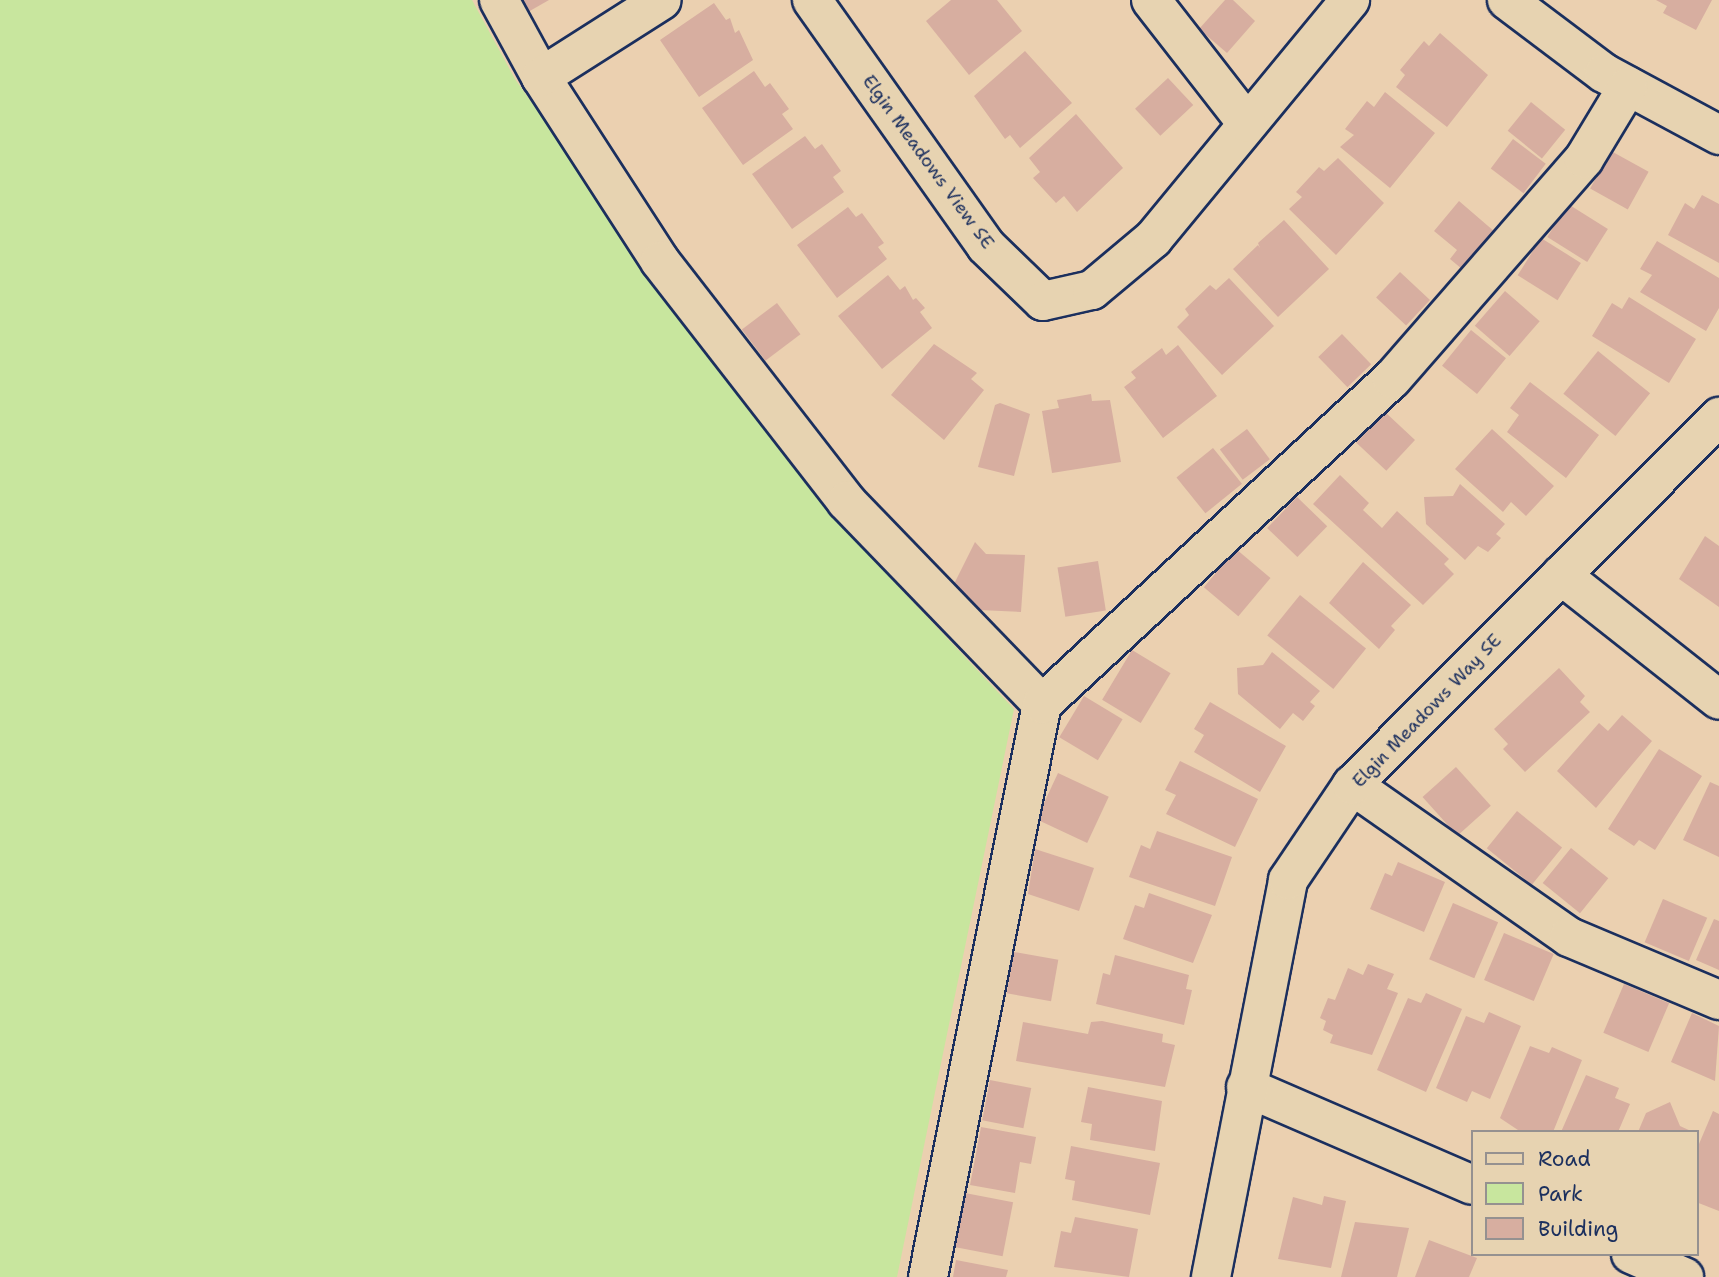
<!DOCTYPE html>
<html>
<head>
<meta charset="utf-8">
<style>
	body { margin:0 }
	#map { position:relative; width:1719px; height:1277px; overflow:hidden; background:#ebd0b0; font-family:"Shantell Sans",sans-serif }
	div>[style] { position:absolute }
	.green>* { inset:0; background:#c8e69e }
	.building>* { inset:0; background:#d7aea0; transform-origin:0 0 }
	.roads { filter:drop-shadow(2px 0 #1b2f5e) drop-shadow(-2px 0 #1b2f5e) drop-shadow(0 2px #1b2f5e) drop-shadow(0 -2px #1b2f5e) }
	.minor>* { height:38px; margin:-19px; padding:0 19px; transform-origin:19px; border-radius:19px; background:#e7d3b1 }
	span { translate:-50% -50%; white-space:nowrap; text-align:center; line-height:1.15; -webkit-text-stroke:6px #e7d3b1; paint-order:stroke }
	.street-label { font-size:18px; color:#1b2f5e }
	.legend { position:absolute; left:1471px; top:1130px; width:228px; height:126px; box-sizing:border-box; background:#e7d3b1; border:2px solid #959190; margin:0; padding:9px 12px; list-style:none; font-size:21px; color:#1b2f5e }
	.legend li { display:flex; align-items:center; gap:14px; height:35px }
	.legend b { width:35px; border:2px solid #959190 }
</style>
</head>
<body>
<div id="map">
	<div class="green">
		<div style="clip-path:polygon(0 0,472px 0,515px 79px,741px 398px,851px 536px,1014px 709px,897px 1277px,0 1277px)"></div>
	</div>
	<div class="building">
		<div style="clip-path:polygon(512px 0,549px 0,521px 16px)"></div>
		<div style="clip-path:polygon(951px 0,997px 0,1022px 31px,969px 75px,926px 21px)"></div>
		<div style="clip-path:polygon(1225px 0,1233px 0,1255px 21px,1227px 53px,1199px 29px)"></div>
		<div style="clip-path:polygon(1656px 0,1712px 0,1696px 30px,1663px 13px,1667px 6px)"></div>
		<div style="clip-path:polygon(714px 3px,726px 20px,730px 18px,735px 33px,739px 30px,753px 60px,699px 97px,660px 40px)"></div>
		<div style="clip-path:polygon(1440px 33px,1488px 75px,1447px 127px,1396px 87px,1405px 75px,1400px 70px,1424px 41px,1429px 46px)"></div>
		<div style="clip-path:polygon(1025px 51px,1072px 103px,1020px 148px,1010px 135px,1005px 139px,974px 96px)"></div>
		<div style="clip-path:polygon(754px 71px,765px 87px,770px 83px,789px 109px,782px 114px,793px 129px,743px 165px,702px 108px)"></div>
		<div style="left:1168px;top:78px;width:37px;height:45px;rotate:47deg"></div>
		<div style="clip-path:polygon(1385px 92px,1435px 133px,1390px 188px,1340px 147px,1354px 135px,1345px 129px,1367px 101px,1374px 107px)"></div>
		<div style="left:1531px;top:102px;width:44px;height:37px;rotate:39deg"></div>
		<div style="clip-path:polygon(1076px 114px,1123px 168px,1077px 212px,1064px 196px,1056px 203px,1033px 178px,1040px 172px,1029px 158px)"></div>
		<div style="clip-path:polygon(805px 136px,815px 149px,822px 144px,841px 171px,833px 177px,844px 192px,792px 229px,752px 174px)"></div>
		<div style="left:1513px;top:139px;width:41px;height:37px;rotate:37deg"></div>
		<div style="left:1611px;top:151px;width:43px;height:43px;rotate:29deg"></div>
		<div style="clip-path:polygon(1338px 158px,1384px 203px,1336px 255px,1289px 209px,1302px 197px,1296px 192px,1319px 167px,1324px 171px)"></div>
		<div style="clip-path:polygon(1702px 195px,1719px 204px,1719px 263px,1668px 235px,1685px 203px,1694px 209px)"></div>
		<div style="clip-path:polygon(1459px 201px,1495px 232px,1462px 269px,1450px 259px,1457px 250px,1434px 231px)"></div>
		<div style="left:1568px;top:204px;width:47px;height:39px;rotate:32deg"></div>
		<div style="clip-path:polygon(848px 207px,856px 217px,862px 213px,884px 243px,878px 247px,887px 259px,837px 298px,797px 245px)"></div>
		<div style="clip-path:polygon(1284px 220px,1329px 269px,1278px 317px,1233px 269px,1258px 245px,1260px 248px,1258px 243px)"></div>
		<div style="left:1541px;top:238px;width:47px;height:44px;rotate:32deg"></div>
		<div style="clip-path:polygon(1657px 241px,1719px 278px,1719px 308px,1706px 331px,1640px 292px,1652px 275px,1640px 269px)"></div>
		<div style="left:1400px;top:272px;width:41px;height:35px;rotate:43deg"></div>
		<div style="clip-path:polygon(888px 275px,900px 290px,905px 286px,913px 300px,916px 298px,925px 308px,920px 312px,932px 328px,882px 369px,838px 316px)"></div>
		<div style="clip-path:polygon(1229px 278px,1274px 326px,1222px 375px,1177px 327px,1189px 315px,1185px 309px,1210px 285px,1216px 290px)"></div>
		<div style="left:1505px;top:291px;width:46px;height:46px;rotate:41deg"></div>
		<div style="clip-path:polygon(1629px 297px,1696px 339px,1669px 383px,1592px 336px,1612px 303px,1622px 309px)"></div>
		<div style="left:777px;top:303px;width:39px;height:44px;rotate:53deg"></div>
		<div style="left:1471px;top:330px;width:45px;height:46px;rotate:39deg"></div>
		<div style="left:1342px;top:334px;width:42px;height:33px;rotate:46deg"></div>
		<div style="clip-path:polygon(934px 344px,977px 373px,971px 379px,984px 390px,944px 440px,891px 395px)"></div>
		<div style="clip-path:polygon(1178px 345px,1217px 396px,1163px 438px,1124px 387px,1136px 378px,1131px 372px,1162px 348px,1166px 355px)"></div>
		<div style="left:1598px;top:351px;width:67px;height:55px;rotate:39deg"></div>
		<div style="clip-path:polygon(1530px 382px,1599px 435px,1566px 478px,1507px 432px,1519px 415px,1510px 408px)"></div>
		<div style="clip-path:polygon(1091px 394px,1092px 401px,1110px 400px,1121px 462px,1052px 473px,1042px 411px,1059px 408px,1057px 400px)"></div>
		<div style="clip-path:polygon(1000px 403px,1030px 414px,1014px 476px,978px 467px,995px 405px)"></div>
		<div style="left:1385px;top:412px;width:41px;height:42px;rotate:43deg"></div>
		<div style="left:1247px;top:429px;width:38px;height:34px;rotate:53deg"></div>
		<div style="clip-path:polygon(1492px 429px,1554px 486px,1526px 516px,1511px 502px,1503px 512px,1455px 469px)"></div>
		<div style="left:1213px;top:448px;width:46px;height:47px;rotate:51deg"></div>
		<div style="clip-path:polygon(1340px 475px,1369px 503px,1363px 510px,1382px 528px,1397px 511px,1449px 559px,1444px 564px,1454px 574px,1423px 605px,1313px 504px)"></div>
		<div style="clip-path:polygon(1460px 484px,1505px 524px,1496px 534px,1501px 538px,1488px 552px,1478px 546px,1465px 560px,1426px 524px,1424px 497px,1453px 496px)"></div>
		<div style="left:1297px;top:497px;width:42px;height:43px;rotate:44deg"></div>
		<div style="clip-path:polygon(1705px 536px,1719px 546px,1719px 607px,1679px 579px)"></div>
		<div style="clip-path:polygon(975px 542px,986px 554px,1025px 555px,1021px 612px,979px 610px,954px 584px)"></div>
		<div style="left:1236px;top:549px;width:45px;height:50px;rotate:40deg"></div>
		<div style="left:1098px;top:561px;width:50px;height:41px;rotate:81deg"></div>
		<div style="clip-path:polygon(1363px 562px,1411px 605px,1391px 626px,1395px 630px,1379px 649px,1329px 603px)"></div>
		<div style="left:1300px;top:595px;width:85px;height:52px;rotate:39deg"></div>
		<div style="left:1132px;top:650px;width:45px;height:58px;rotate:31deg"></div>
		<div style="clip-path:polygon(1272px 652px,1320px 691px,1310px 702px,1315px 706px,1303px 721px,1293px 713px,1280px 729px,1238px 694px,1237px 668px,1263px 665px)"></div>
		<div style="clip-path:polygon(1559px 668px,1585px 696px,1580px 702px,1590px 712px,1525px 772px,1503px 749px,1508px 744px,1494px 729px)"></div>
		<div style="left:1084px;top:696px;width:45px;height:48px;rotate:31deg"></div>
		<div style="clip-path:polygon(1210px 702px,1286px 746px,1260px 792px,1194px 752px,1204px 735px,1194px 729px)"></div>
		<div style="clip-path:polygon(1622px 715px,1652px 741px,1596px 808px,1557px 771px,1599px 723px,1608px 731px)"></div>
		<div style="clip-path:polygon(1659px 749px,1702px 776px,1655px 850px,1639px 840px,1634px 846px,1608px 829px)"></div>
		<div style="clip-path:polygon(1180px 761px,1258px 799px,1235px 847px,1166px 814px,1176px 795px,1165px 790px)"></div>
		<div style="left:1456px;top:767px;width:52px;height:45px;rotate:48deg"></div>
		<div style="left:1058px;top:773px;width:56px;height:51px;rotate:25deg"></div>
		<div style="clip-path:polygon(1710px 782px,1719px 786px,1719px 857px,1683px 840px)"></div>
		<div style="left:1517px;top:811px;width:58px;height:48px;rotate:39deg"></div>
		<div style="clip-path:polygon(1157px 831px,1232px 857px,1215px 906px,1129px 877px,1141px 845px,1150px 849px)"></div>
		<div style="left:1571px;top:848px;width:48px;height:45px;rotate:39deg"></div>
		<div style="clip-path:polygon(1035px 849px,1094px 868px,1079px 911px,1028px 894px)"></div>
		<div style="clip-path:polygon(1398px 862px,1445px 882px,1424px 932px,1370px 909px,1385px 873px,1392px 876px)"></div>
		<div style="clip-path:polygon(1149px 893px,1212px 915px,1193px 963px,1123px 939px,1135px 905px,1144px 908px)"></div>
		<div style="left:1663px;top:899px;width:48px;height:47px;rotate:23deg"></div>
		<div style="left:1453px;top:903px;width:49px;height:61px;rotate:23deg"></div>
		<div style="clip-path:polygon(1714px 919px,1719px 921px,1719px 970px,1696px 960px)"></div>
		<div style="left:1504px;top:933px;width:54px;height:51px;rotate:23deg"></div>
		<div style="left:1014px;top:952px;width:45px;height:42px;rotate:10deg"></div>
		<div style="clip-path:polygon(1115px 955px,1189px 975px,1186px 989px,1192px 990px,1184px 1025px,1096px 1004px,1103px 973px,1110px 975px)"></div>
		<div style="clip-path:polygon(1368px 964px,1394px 974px,1387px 989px,1398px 993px,1372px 1055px,1330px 1043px,1333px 1035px,1323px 1030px,1326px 1021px,1320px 1018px,1328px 998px,1335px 1000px,1348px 968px,1363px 975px)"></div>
		<div style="left:1624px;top:984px;width:49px;height:53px;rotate:23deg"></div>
		<div style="clip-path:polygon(1426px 993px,1462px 1009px,1426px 1092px,1377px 1070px,1408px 998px,1421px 1003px)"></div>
		<div style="clip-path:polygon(1489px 1012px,1521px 1026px,1490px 1099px,1472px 1091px,1467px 1102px,1436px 1088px,1466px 1016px,1484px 1023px)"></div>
		<div style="clip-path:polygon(1692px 1013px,1719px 1026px,1715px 1081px,1671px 1062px)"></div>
		<div style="clip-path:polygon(1102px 1021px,1163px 1034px,1162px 1042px,1175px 1045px,1165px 1087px,1016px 1061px,1023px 1022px,1088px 1034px,1091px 1022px)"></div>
		<div style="clip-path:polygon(1530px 1046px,1549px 1053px,1552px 1047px,1582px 1060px,1553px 1132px,1521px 1132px,1500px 1118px)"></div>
		<div style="clip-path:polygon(1586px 1075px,1619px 1088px,1615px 1098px,1630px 1104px,1618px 1132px,1561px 1132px)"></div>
		<div style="left:990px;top:1080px;width:42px;height:41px;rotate:11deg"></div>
		<div style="clip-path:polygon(1088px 1087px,1162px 1101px,1155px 1151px,1090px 1140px,1092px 1124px,1081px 1122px)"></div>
		<div style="clip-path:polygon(1670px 1102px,1680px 1126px,1693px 1132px,1638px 1132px,1646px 1113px)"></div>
		<div style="clip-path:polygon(1713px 1111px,1719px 1114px,1719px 1211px,1696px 1202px,1696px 1151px)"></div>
		<div style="clip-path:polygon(981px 1127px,1036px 1137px,1031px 1164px,1020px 1162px,1015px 1193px,970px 1185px)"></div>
		<div style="clip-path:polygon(1071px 1146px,1160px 1163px,1150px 1215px,1072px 1200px,1075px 1181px,1065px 1179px)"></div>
		<div style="left:965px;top:1193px;width:49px;height:55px;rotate:11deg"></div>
		<div style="clip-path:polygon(1324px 1196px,1346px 1201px,1331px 1268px,1278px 1259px,1293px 1197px,1322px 1205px)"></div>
		<div style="clip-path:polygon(1075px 1217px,1138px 1229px,1129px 1277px,1054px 1267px,1061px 1231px,1071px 1233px)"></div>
		<div style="clip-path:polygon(1355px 1222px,1409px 1228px,1397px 1277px,1341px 1277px)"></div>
		<div style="clip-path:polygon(1429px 1240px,1477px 1258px,1469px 1277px,1415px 1277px)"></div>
		<div style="clip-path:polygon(956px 1260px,1008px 1270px,1006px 1277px,953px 1277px)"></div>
	</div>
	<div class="roads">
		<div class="minor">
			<div style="left:499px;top:0;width:88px;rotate:61.4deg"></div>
			<div style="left:541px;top:77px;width:219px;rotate:57.1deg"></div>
			<div style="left:660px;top:261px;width:304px;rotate:52.2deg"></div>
			<div style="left:846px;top:501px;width:282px;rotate:46deg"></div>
			<div style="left:812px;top:0;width:301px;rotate:54.7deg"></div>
			<div style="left:986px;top:246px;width:79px;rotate:44deg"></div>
			<div style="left:1043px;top:301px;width:50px;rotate:-12.7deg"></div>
			<div style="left:1092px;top:290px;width:80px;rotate:-39.9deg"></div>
			<div style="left:1153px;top:239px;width:310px;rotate:-50.5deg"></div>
			<div style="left:1151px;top:0;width:155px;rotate:52.1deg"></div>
			<div style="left:1507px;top:0;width:121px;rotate:37deg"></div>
			<div style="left:1604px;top:73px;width:131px;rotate:28.3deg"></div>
			<div style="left:541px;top:77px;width:143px;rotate:-32.5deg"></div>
			<div style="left:1561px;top:575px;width:201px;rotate:38.3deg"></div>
			<div style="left:1352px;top:785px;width:265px;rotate:35deg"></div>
			<div style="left:1569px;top:937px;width:163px;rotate:22.8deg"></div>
			<div style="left:1246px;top:1087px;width:246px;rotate:23.4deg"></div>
			<div style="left:1631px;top:1254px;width:58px;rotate:23.5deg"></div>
			<div style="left:928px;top:1277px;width:584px;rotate:-78.75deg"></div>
			<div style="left:1042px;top:704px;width:478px;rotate:-42.9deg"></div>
			<div style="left:1392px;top:379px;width:292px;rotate:-48.9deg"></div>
			<div style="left:1584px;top:159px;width:85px;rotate:-58.9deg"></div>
			<div style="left:1211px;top:1277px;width:404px;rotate:-79deg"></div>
			<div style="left:1288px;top:880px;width:115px;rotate:-56deg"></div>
			<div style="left:1352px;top:785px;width:520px;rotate:-45.08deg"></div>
		</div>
	</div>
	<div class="street-label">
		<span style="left:928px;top:162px;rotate:54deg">Elgin Meadows View SE</span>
		<span style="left:1427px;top:711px;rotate:-46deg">Elgin Meadows Way SE</span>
	</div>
	<ul class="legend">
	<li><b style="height:9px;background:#e7d3b1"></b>Road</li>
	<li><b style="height:19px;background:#c8e69e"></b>Park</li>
	<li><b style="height:19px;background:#d7aea0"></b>Building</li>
	</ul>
</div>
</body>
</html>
